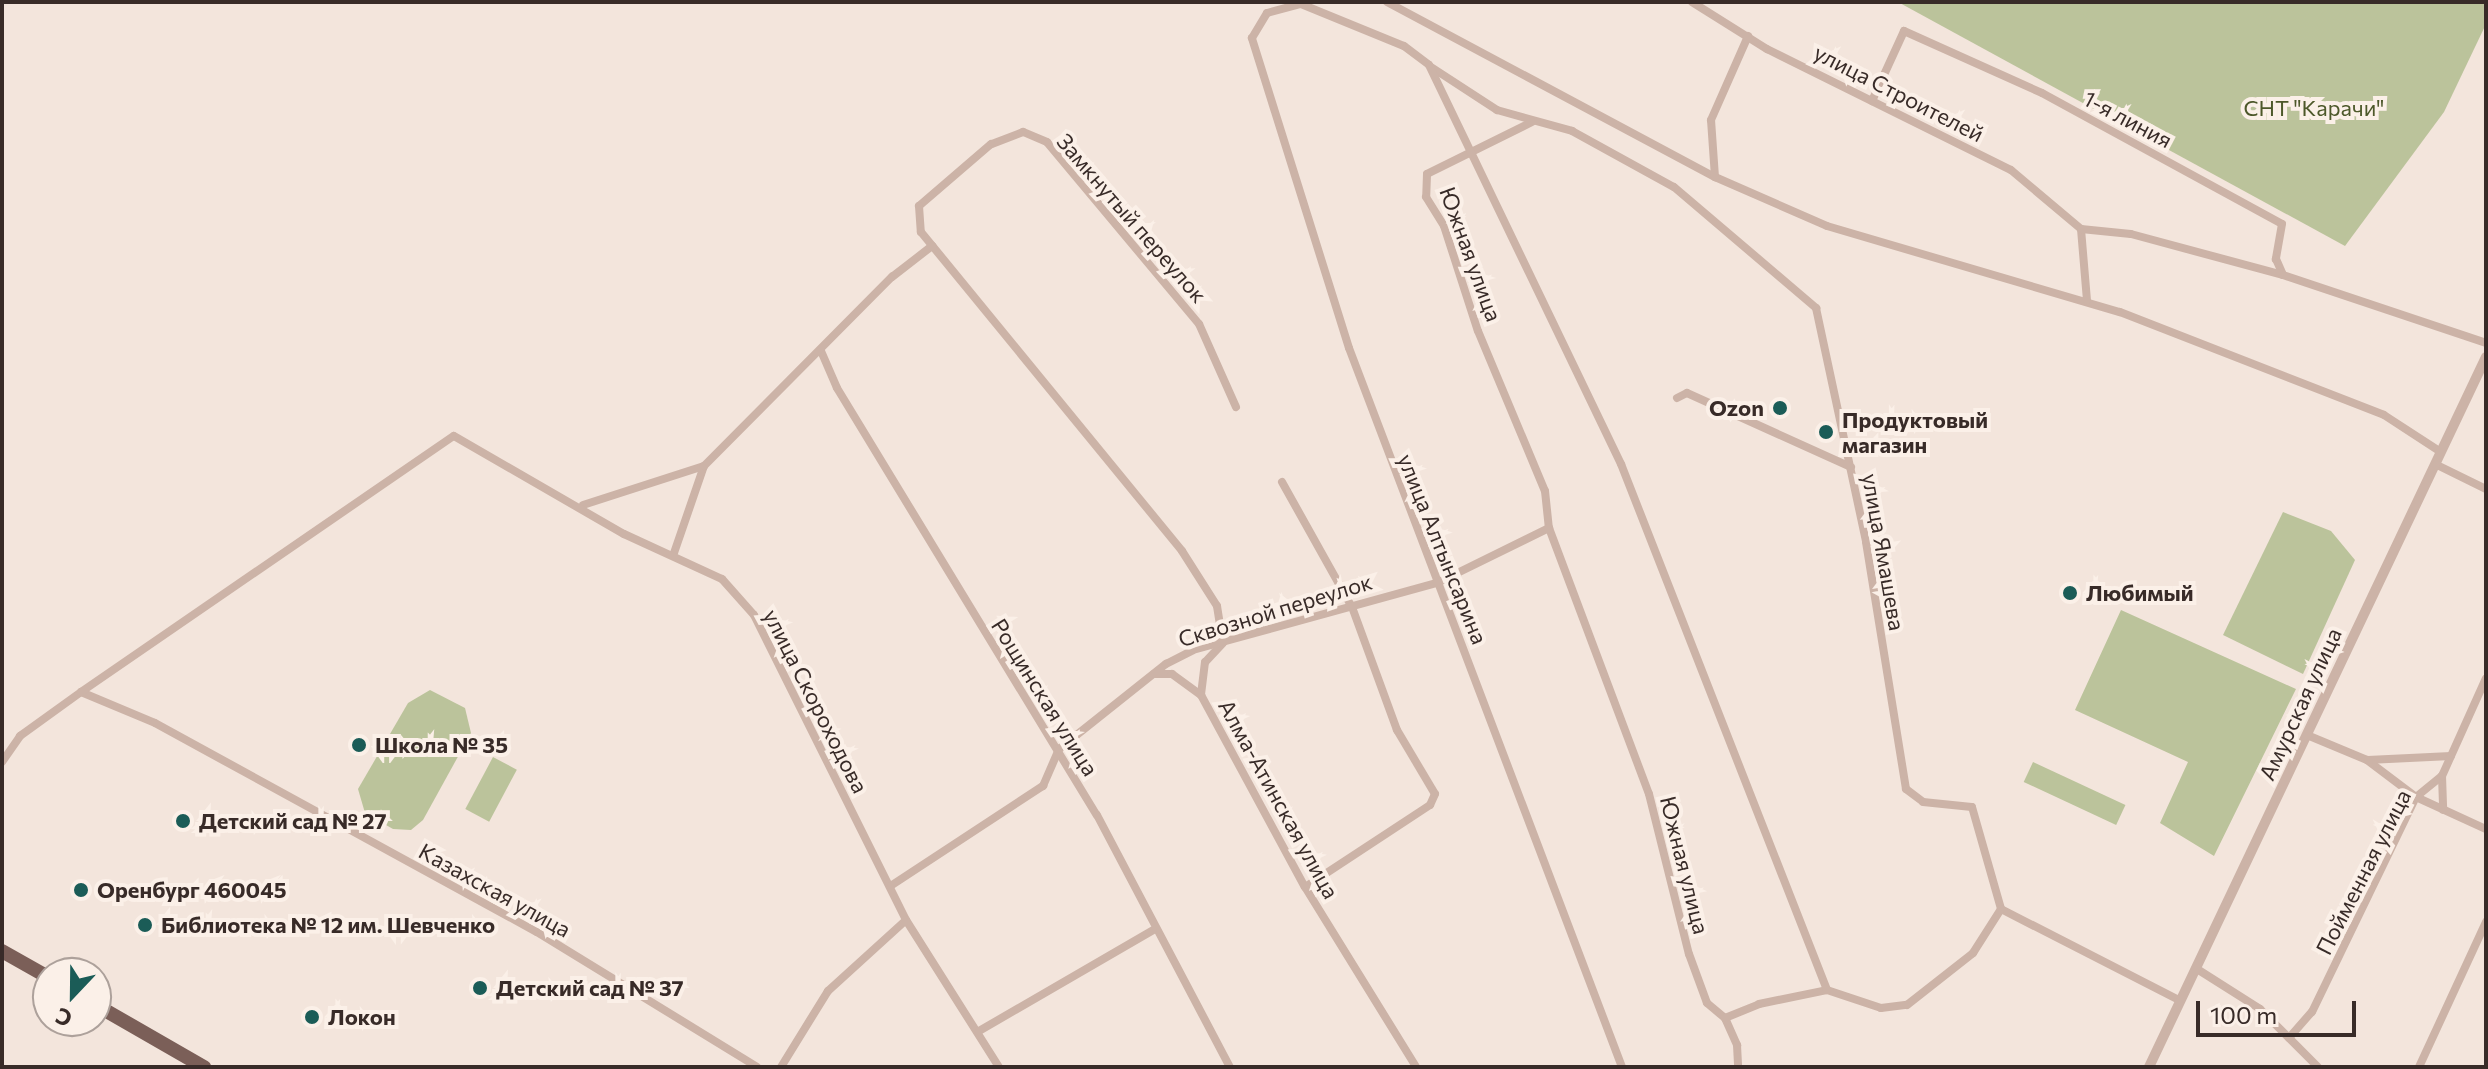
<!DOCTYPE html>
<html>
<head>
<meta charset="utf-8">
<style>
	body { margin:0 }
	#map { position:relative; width:2488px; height:1069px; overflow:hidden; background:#f3e5dc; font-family:Commissioner,sans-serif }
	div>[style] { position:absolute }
	.green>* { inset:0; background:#bbc39b; transform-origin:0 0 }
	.minor>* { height:8px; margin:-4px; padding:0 4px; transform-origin:4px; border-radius:4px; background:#ccb3a7 }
	.tertiary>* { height:10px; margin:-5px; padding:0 5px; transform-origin:5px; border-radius:5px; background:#ccb3a7 }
	.primary>* { height:14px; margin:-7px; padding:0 7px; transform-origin:7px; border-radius:7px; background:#7b5f58 }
	.dots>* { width:22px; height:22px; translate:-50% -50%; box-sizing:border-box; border:4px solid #fbf0e8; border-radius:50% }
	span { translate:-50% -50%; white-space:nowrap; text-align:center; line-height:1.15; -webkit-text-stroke:8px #fbf0e8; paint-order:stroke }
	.street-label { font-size:22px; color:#382b28 }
	.park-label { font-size:22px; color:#4d582a }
	.poi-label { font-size:22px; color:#382b28; font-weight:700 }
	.right { translate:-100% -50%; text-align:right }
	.left { translate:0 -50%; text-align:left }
	.frame { position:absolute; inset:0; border:4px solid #382b28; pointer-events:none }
	.north { position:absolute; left:32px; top:957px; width:80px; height:80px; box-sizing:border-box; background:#fbf0e8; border:2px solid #ada19b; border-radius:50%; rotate:202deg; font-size:22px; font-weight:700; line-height:32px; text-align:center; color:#382b28 }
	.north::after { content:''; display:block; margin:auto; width:28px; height:36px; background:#1b5c57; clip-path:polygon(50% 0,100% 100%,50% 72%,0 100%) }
	.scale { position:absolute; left:2196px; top:1001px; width:160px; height:36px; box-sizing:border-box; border:4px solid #382b28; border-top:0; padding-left:10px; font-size:24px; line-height:28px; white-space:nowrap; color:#382b28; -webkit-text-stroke:6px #fbf0e8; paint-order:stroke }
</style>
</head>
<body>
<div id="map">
	<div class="green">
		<div style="clip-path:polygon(1898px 2px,2486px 2px,2486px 24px,2444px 112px,2345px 246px)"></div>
		<div style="clip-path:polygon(2283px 512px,2331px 531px,2355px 560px,2303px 674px,2223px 635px)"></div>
		<div style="clip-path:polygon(2121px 610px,2296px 689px,2214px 856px,2160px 823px,2188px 762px,2075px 710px)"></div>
		<div style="clip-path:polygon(430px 690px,465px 708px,471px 733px,423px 820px,411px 830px,393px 829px,365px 813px,358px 789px,408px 703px)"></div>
		<div style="left:493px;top:757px;width:27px;height:59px;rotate:28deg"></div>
		<div style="left:2033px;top:762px;width:102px;height:22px;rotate:25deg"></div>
	</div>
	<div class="minor">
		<div style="left:1387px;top:2px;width:372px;rotate:28.1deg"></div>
		<div style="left:1715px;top:177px;width:122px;rotate:23.6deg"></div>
		<div style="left:1827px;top:226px;width:305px;rotate:16.4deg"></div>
		<div style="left:2120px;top:312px;width:283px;rotate:21.3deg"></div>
		<div style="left:2384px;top:415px;width:68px;rotate:33deg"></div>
		<div style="left:1692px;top:2px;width:89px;rotate:32.1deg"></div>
		<div style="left:1767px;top:49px;width:272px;rotate:26.4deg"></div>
		<div style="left:2011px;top:170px;width:92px;rotate:40.1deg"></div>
		<div style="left:2081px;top:229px;width:71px;rotate:85.2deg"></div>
		<div style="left:1431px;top:67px;width:79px;rotate:33.1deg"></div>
		<div style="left:1497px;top:110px;width:78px;rotate:15.6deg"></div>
		<div style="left:1572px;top:131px;width:116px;rotate:28.8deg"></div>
		<div style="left:1674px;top:187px;width:187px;rotate:40.4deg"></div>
		<div style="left:1816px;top:308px;width:239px;rotate:77.9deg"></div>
		<div style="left:1866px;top:542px;width:250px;rotate:80.8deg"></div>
		<div style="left:1906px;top:789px;width:21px;rotate:37deg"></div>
		<div style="left:1923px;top:802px;width:49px;rotate:5.8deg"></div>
		<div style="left:1972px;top:807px;width:106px;rotate:74.1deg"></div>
		<div style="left:2001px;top:909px;width:202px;rotate:27.1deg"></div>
		<div style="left:1872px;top:101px;width:77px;rotate:-65.4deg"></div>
		<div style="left:1904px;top:31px;width:151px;rotate:24.2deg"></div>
		<div style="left:2042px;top:93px;width:273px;rotate:28.6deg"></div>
		<div style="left:2282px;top:224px;width:36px;rotate:100deg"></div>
		<div style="left:2276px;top:259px;width:17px;rotate:66deg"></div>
		<div style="left:1532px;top:122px;width:117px;rotate:153.7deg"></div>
		<div style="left:1427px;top:174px;width:23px;rotate:92deg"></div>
		<div style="left:1426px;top:197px;width:34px;rotate:58deg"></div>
		<div style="left:1444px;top:226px;width:110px;rotate:72.1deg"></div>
		<div style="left:1478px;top:331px;width:173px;rotate:67.3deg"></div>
		<div style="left:1545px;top:491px;width:37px;rotate:84deg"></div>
		<div style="left:1549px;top:528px;width:284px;rotate:69.4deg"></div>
		<div style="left:1649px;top:794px;width:165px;rotate:76deg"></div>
		<div style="left:1689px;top:954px;width:52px;rotate:69.8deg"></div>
		<div style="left:1707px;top:1003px;width:23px;rotate:40deg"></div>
		<div style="left:1725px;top:1018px;width:30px;rotate:66deg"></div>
		<div style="left:1737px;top:1045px;width:22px;rotate:87deg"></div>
		<div style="left:1715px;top:177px;width:57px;rotate:-94deg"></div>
		<div style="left:1711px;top:120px;width:92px;rotate:-66.2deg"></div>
		<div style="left:2081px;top:229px;width:50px;rotate:5.7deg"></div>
		<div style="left:2131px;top:234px;width:157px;rotate:15.1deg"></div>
		<div style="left:2283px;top:275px;width:214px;rotate:18.5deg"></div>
		<div style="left:821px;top:351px;width:40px;rotate:66.6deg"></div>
		<div style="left:837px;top:388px;width:500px;rotate:58.7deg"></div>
		<div style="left:1097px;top:815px;width:285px;rotate:62.2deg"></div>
		<div style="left:1677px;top:398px;width:11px;rotate:-27deg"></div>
		<div style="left:1687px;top:393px;width:180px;rotate:24.3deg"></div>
		<div style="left:1236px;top:407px;width:91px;rotate:-114deg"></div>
		<div style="left:1199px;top:324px;width:237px;rotate:-129.9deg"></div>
		<div style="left:1047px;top:142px;width:26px;rotate:-157deg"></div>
		<div style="left:1023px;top:132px;width:34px;rotate:159deg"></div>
		<div style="left:991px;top:144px;width:95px;rotate:139.3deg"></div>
		<div style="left:919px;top:206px;width:26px;rotate:86deg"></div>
		<div style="left:921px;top:232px;width:412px;rotate:50.7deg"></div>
		<div style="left:1182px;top:551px;width:65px;rotate:57.5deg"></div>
		<div style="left:1217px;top:606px;width:37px;rotate:81deg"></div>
		<div style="left:1223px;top:643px;width:26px;rotate:133deg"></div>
		<div style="left:1205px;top:662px;width:33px;rotate:97deg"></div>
		<div style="left:1201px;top:695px;width:218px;rotate:61.6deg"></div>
		<div style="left:1305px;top:887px;width:211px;rotate:58.3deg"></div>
		<div style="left:2435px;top:464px;width:57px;rotate:26.1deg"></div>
		<div style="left:1282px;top:482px;width:143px;rotate:60.8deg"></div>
		<div style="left:1352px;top:607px;width:131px;rotate:69.9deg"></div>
		<div style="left:1397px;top:730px;width:74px;rotate:59.3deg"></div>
		<div style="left:1435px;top:794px;width:12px;rotate:114deg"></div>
		<div style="left:1430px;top:805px;width:149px;rotate:146.7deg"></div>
		<div style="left:583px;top:505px;width:127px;rotate:-17.9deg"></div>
		<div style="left:674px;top:553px;width:92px;rotate:-71deg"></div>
		<div style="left:704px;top:466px;width:267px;rotate:-45.2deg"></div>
		<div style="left:892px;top:277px;width:51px;rotate:-37.8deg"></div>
		<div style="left:1154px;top:674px;width:18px"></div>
		<div style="left:1172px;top:674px;width:36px;rotate:36deg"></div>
		<div style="left:81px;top:692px;width:80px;rotate:22.7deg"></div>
		<div style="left:155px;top:723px;width:435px;rotate:28.7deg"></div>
		<div style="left:537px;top:932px;width:258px;rotate:31.5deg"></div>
		<div style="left:2307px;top:735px;width:65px;rotate:22.6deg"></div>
		<div style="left:2367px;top:760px;width:61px;rotate:37.1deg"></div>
		<div style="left:2416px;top:797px;width:77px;rotate:24.6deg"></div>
		<div style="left:2368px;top:760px;width:83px;rotate:-2.8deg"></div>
		<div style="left:2px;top:762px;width:32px;rotate:-55deg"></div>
		<div style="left:20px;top:736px;width:75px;rotate:-35.8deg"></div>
		<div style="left:81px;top:692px;width:452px;rotate:-34.5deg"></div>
		<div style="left:454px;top:436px;width:196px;rotate:30deg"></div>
		<div style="left:624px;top:534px;width:108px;rotate:24.7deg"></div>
		<div style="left:722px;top:579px;width:48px;rotate:48.4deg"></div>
		<div style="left:754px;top:615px;width:341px;rotate:63.5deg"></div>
		<div style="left:906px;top:920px;width:174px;rotate:57.7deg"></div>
		<div style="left:2442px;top:776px;width:34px;rotate:88deg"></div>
		<div style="left:892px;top:885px;width:181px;rotate:-33.3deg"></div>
		<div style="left:1043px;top:786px;width:40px;rotate:-66.6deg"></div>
		<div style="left:1059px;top:749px;width:137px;rotate:-38.5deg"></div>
		<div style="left:1166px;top:664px;width:30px;rotate:-27deg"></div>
		<div style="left:1193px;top:650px;width:253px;rotate:-15.4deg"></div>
		<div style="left:1437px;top:583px;width:125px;rotate:-26.2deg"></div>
		<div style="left:2197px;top:969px;width:75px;rotate:32.4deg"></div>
		<div style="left:2260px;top:1009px;width:82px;rotate:45deg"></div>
		<div style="left:1725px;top:1018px;width:37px;rotate:-22deg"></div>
		<div style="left:1759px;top:1004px;width:69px;rotate:-11.6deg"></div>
		<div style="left:1827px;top:990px;width:57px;rotate:18.4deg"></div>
		<div style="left:1881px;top:1008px;width:26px;rotate:-7deg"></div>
		<div style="left:1907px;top:1005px;width:84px;rotate:-38.2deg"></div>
		<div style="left:1973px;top:953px;width:52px;rotate:-57.5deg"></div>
		<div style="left:979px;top:1031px;width:201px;rotate:-30.1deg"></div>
		<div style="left:2289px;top:1038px;width:35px;rotate:-49deg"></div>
		<div style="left:2312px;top:1012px;width:239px;rotate:-64.2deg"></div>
		<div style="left:2416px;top:797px;width:33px;rotate:-39deg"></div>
		<div style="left:2442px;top:776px;width:107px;rotate:-65.8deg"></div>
		<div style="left:781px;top:1067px;width:89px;rotate:-58.3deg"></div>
		<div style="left:828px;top:991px;width:105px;rotate:-42.3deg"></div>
		<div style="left:1622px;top:1067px;width:769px;rotate:-110.79deg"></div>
		<div style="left:1349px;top:348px;width:325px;rotate:-107.4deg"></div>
		<div style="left:1252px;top:38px;width:29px;rotate:-59deg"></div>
		<div style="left:1267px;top:13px;width:35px;rotate:-15deg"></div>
		<div style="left:1301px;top:4px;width:111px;rotate:22.2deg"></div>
		<div style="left:1404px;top:46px;width:31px;rotate:37deg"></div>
		<div style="left:1429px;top:65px;width:443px;rotate:64.3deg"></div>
		<div style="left:1621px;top:464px;width:565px;rotate:68.61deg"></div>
		<div style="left:2419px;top:1067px;width:160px;rotate:-65.2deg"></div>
	</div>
	<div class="tertiary">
		<div style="left:2149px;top:1067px;width:786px;rotate:-64.61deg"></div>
	</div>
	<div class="primary">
		<div style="left:2px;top:951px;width:53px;rotate:29.5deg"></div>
		<div style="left:96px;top:1005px;width:125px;rotate:29.9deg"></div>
	</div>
	<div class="dots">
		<div style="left:1780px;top:408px;background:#1b5c57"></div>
		<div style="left:1826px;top:432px;background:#1b5c57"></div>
		<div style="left:2070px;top:593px;background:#1b5c57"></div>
		<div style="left:359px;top:745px;background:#1b5c57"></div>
		<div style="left:183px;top:821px;background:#1b5c57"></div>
		<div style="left:81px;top:890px;background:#1b5c57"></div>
		<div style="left:145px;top:925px;background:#1b5c57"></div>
		<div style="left:480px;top:988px;background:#1b5c57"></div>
		<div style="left:312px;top:1017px;background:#1b5c57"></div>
	</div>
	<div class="street-label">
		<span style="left:1899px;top:93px;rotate:27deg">улица Строителей</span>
		<span style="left:2128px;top:119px;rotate:28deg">1-я линия</span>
		<span style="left:1132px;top:218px;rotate:49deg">Замкнутый переулок</span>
		<span style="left:1471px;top:254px;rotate:70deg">Южная улица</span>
		<span style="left:1443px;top:549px;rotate:68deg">улица Алтынсарина</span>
		<span style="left:1884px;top:552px;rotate:80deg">улица Ямашева</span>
		<span style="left:1275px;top:610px;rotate:-17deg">Сквозной переулок</span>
		<span style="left:1045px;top:697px;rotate:58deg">Рощинская улица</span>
		<span style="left:816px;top:701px;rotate:63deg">улица Скороходова</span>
		<span style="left:2300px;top:704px;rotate:-65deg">Амурская улица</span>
		<span style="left:1279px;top:799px;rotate:61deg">Алма-Атинская улица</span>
		<span style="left:1685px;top:865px;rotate:76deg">Южная улица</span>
		<span style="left:2363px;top:872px;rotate:-63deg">Пойменная улица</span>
		<span style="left:495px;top:890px;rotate:29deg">Казахская улица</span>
	</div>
	<div class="park-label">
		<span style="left:2314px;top:108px">СНТ "Карачи"</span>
	</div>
	<div class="poi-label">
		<span class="right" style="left:1764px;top:408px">Ozon</span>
		<span class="left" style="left:1842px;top:432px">Продуктовый<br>магазин</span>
		<span class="left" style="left:2086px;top:593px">Любимый</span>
		<span class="left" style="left:375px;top:745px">Школа № 35</span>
		<span class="left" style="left:199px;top:821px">Детский сад № 27</span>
		<span class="left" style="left:97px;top:890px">Оренбург 460045</span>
		<span class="left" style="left:161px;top:925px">Библиотека № 12 им. Шевченко</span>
		<span class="left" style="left:496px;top:988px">Детский сад № 37</span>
		<span class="left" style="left:328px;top:1017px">Локон</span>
	</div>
	<div class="frame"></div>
	<div class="north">С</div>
	<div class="scale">100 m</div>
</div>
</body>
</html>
